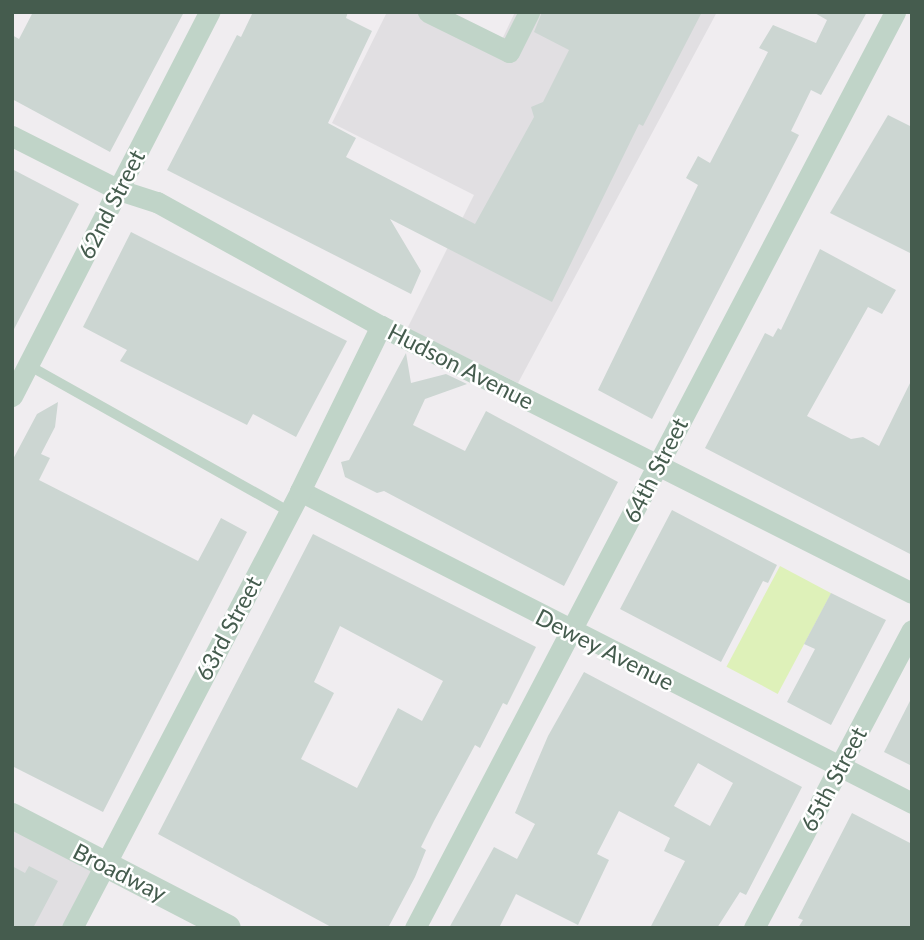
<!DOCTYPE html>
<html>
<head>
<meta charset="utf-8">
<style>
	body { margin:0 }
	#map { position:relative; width:924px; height:940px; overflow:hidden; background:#f0edf0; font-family:Lato,sans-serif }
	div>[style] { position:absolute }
	.education>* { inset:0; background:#e1dfe2 }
	.green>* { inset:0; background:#def1b9; transform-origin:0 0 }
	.building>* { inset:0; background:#ccd6d2 }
	.service>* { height:10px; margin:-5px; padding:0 5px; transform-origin:5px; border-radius:5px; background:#c0d4c8 }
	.minor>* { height:21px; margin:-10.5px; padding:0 10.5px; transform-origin:10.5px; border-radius:10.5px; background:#c0d4c8 }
	.tertiary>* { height:26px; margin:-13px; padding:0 13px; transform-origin:13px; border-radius:13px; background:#c0d4c8 }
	span { translate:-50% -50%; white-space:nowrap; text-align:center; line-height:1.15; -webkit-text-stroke:5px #fff; paint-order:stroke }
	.street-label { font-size:23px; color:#455c4e }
	.frame { position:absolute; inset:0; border:14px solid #455c4e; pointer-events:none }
</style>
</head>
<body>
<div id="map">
	<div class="education">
		<div style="clip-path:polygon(387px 12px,428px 12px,498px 48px,515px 12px,717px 12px,518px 383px,407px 329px,474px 195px,332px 123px)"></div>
		<div style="clip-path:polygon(12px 819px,100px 865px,68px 928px,12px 928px)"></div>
	</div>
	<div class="green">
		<div style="left:780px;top:566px;width:58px;height:114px;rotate:28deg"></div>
	</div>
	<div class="building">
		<div style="clip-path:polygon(33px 12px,184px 12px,110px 152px,12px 99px,12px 35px,19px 39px)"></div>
		<div style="clip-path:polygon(253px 12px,348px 12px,346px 18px,372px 31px,328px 123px,356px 138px,346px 157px,475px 224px,534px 117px,531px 107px,543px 102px,569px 50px,534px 32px,542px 12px,702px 12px,643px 126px,639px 124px,552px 302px,390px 219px,421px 271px,411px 294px,167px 170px,237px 35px,241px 37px)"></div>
		<div style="clip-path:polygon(813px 12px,867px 12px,821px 95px,811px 90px,791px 131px,799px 135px,652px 419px,598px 390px,698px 185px,686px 178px,698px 156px,710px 163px,768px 52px,759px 48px,773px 25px,816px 43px,827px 20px)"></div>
		<div style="clip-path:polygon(888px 115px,912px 127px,912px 254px,830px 213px)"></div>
		<div style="clip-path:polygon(12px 169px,79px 204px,12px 333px)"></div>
		<div style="clip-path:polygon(131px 232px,347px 341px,296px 437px,253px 414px,247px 425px,120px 361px,127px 350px,83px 327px)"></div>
		<div style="clip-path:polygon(820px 249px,896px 290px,882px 314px,868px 307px,807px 416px,851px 439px,863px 437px,879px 446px,912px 379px,912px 555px,705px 448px,765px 333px,773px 337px,778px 328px,781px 330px)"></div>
		<div style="clip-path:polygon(406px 353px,411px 383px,446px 374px,467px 384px,425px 399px,413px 425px,465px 451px,486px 411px,618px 482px,564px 586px,384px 491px,377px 493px,345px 477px,341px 462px,349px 460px)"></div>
		<div style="clip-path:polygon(58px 402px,55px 427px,41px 454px,50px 458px,39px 480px,198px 561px,221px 518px,247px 532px,103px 812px,12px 766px,12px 461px,37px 414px)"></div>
		<div style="clip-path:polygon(672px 510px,777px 565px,768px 583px,763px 581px,721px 662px,620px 609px)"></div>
		<div style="clip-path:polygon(evenodd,313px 534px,536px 647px,507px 705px,503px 703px,480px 748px,475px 745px,434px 821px,421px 847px,426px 850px,415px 877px,388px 928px,333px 928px,158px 834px,313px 534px,340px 626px,443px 681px,422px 721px,398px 708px,357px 788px,301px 759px,334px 693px,314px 682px,340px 626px)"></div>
		<div style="clip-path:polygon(831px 593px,886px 620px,831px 725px,787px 702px,815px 649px,804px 644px)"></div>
		<div style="clip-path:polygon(evenodd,584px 672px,802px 787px,746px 895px,740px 892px,717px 928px,650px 928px,685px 861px,664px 851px,670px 838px,619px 811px,597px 854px,609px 860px,578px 925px,516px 894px,499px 928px,449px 928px,494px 847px,517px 859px,535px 824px,515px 813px,548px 736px,584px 672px,698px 763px,733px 783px,710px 826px,674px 806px,698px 763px)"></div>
		<div style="clip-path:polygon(912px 697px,912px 766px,884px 752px)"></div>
		<div style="clip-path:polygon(852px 813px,912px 844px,912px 928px,798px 928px,803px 920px,798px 918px)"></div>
		<div style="clip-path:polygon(12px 866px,25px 873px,29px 866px,58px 881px,33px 928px,12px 928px)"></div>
	</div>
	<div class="service">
		<div style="left:28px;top:365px;width:300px;rotate:29.3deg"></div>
	</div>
	<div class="minor">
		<div style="left:428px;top:12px;width:90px;rotate:26.3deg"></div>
		<div style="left:509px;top:52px;width:45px;rotate:-63.4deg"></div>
		<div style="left:12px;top:136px;width:120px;rotate:26.8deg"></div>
		<div style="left:119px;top:190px;width:40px;rotate:18deg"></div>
		<div style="left:157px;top:202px;width:256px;rotate:29deg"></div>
		<div style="left:381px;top:326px;width:594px;rotate:26.69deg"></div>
		<div style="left:12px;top:396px;width:432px;rotate:-62.8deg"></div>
		<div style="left:300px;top:491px;width:687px;rotate:27.01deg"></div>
		<div style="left:72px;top:928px;width:493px;rotate:-62.4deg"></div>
		<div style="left:300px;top:491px;width:184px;rotate:-63.9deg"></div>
		<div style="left:415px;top:928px;width:1034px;rotate:-62.34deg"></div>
		<div style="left:754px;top:928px;width:337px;rotate:-62.1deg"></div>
	</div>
	<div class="tertiary">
		<div style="left:12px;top:816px;width:243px;rotate:27.4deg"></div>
	</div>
	<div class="street-label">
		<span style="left:111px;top:204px;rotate:-63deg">62nd Street</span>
		<span style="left:461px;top:366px;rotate:27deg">Hudson Avenue</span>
		<span style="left:655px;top:470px;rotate:-63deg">64th Street</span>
		<span style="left:228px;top:628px;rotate:-62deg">63rd Street</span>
		<span style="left:605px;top:649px;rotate:27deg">Dewey Avenue</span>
		<span style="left:833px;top:779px;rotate:-62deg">65th Street</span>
		<span style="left:120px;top:872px;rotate:27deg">Broadway</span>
	</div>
	<div class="frame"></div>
</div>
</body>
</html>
